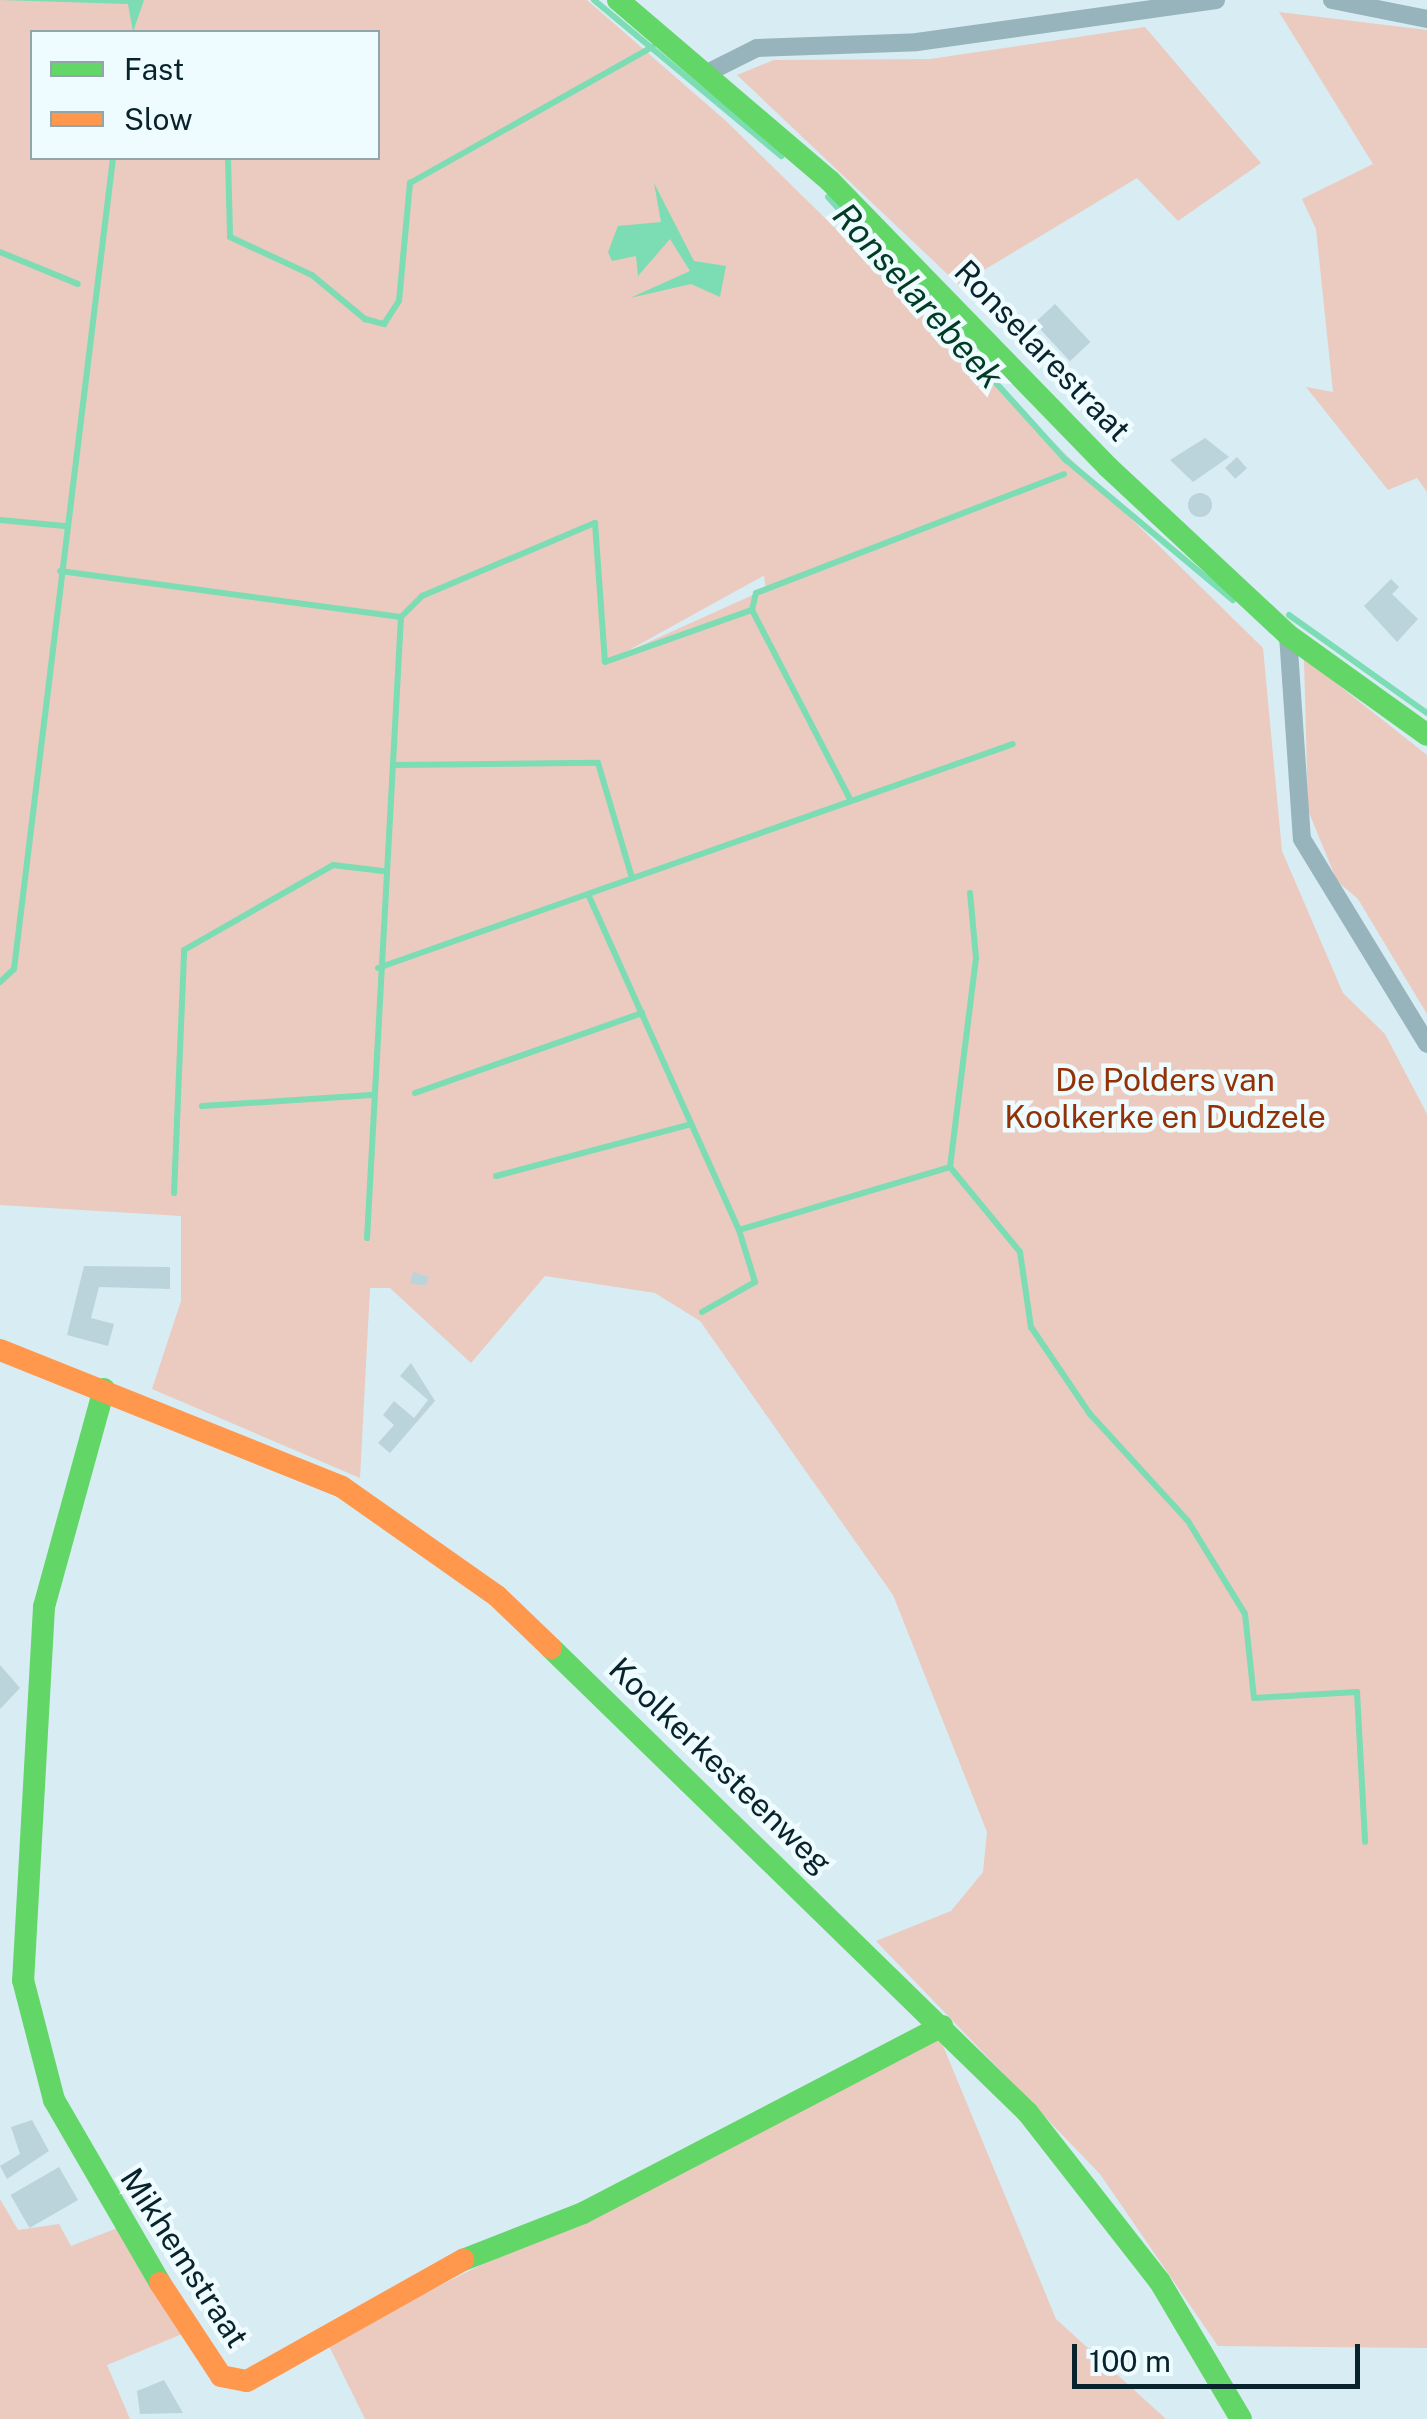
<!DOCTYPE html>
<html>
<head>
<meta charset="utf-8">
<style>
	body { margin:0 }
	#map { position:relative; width:1427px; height:2419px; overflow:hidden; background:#d8ecf3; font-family:"Public Sans",sans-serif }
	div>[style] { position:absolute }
	.green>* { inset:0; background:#ebcac0 }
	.water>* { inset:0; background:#7cdcb3 }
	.stream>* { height:6px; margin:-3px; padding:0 3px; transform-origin:3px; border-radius:3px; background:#7cdcb3 }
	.building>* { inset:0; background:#bbd4dc; transform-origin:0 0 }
	.round { border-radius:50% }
	.street>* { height:18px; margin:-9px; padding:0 9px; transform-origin:9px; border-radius:9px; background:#97b3bb }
	.fast>* { height:22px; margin:-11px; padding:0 11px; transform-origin:11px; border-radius:11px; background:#63d668 }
	.slow>* { height:22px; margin:-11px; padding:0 11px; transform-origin:11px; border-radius:11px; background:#ff974d }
	span { translate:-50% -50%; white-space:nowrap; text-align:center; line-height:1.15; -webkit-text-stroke:9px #eefbff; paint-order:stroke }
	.street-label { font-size:32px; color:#08232b }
	.park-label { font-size:32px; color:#933106 }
	.water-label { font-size:35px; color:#023b23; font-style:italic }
	.legend { position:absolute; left:30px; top:30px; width:350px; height:130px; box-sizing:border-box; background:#eefbff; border:2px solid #92a5aa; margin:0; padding:12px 18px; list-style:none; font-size:30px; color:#08232b }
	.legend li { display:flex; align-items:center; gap:20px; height:50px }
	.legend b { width:50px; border:2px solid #92a5aa }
	.scale { position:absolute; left:1072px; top:2344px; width:288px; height:45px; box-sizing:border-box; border:5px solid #08232b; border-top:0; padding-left:12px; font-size:30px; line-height:35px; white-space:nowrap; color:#08232b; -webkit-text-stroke:8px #eefbff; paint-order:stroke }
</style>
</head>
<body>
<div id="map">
	<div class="green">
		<div style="clip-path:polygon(evenodd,0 0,587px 0,726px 121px,1263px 648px,1282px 851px,1343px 993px,1385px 1034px,1427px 1114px,1427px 2348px,1218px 2346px,1100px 2174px,876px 1941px,951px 1911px,983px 1872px,987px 1832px,893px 1595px,700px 1321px,655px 1293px,545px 1276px,471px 1363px,390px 1288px,370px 1288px,360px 1478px,152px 1389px,181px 1301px,181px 1216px,0 1205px,0 0,32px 32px,378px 32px,378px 158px,32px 158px,32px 32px,0 0,764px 576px,766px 589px,622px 654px,763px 576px,764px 576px)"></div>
		<div style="clip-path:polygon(1279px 12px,1427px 30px,1427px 492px,1417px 478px,1388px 490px,1306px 387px,1333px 392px,1316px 229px,1302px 199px,1373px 164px)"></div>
		<div style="clip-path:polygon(1145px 27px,1261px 163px,1178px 221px,1137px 178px,959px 285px,737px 75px,774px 60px,930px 59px)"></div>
		<div style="clip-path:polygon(1304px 658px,1427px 755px,1427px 1014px,1358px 899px,1337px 881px,1308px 810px)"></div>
		<div style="clip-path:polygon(939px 2036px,1056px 2319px,1166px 2419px,365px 2419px,327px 2342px)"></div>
		<div style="clip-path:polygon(0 2199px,18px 2230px,59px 2224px,71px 2246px,120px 2227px,192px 2330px,107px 2365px,130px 2419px,0 2419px)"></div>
	</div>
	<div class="water">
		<div style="clip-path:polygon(0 0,144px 0,133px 32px,128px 4px)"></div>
		<div style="clip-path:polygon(654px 183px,694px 261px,726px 266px,720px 297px,691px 284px,630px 298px,690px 271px,670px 239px,638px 276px,636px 256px,612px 261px,608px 252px,618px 226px,661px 222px)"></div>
	</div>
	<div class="stream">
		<div style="left:594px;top:0;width:244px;rotate:39.8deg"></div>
		<div style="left:228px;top:158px;width:79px;rotate:88.5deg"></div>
		<div style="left:230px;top:237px;width:90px;rotate:24.9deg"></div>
		<div style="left:312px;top:275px;width:69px;rotate:39.7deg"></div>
		<div style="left:365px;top:319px;width:20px;rotate:15deg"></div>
		<div style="left:384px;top:324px;width:27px;rotate:-57deg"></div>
		<div style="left:399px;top:301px;width:119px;rotate:-84.7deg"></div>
		<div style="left:410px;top:183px;width:278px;rotate:-29.3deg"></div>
		<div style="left:828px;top:197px;width:355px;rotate:47.9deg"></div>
		<div style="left:1066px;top:460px;width:218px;rotate:40deg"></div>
		<div style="left:0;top:252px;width:84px;rotate:22.3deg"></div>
		<div style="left:0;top:520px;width:65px;rotate:5.3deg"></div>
		<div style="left:60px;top:571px;width:344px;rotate:7.7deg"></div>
		<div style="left:401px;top:617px;width:622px;rotate:93.13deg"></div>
		<div style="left:1289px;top:615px;width:169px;rotate:35.4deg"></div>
		<div style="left:401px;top:617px;width:30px;rotate:-45deg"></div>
		<div style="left:422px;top:596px;width:188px;rotate:-22.9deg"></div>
		<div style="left:595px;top:523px;width:139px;rotate:85.9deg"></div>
		<div style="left:605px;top:662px;width:156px;rotate:-19.5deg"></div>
		<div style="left:394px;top:765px;width:204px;rotate:-0.6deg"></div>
		<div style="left:598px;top:763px;width:120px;rotate:73.5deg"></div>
		<div style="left:851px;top:801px;width:215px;rotate:-117.4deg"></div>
		<div style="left:752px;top:610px;width:17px;rotate:-77deg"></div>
		<div style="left:756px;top:593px;width:330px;rotate:-21.1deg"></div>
		<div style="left:970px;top:893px;width:65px;rotate:84.7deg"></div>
		<div style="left:976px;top:958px;width:211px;rotate:97.1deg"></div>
		<div style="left:950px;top:1167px;width:110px;rotate:50.5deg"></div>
		<div style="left:1020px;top:1252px;width:76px;rotate:81.7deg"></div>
		<div style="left:1031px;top:1327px;width:105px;rotate:55.9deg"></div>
		<div style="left:1090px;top:1414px;width:145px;rotate:47.5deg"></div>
		<div style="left:1188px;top:1521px;width:109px;rotate:58.5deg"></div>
		<div style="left:1245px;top:1614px;width:84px;rotate:83.9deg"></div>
		<div style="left:1254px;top:1698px;width:103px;rotate:-3.3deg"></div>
		<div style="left:1357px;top:1692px;width:150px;rotate:86.9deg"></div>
		<div style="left:588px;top:894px;width:368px;rotate:65.8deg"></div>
		<div style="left:378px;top:968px;width:673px;rotate:-19.43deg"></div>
		<div style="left:0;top:982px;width:19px;rotate:-43deg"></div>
		<div style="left:14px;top:969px;width:817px;rotate:-83.04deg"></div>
		<div style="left:415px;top:1093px;width:241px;rotate:-19.4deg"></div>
		<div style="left:202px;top:1106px;width:170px;rotate:-3.7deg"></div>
		<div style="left:496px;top:1176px;width:202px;rotate:-14.9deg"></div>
		<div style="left:174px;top:1193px;width:243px;rotate:-87.6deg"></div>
		<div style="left:184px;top:950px;width:172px;rotate:-29.7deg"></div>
		<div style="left:333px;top:865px;width:50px;rotate:6.8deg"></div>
		<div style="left:702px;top:1312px;width:61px;rotate:-29.5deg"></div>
		<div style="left:755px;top:1282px;width:54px;rotate:-107.1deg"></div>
		<div style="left:739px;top:1230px;width:220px;rotate:-16.6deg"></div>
	</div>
	<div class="building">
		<div style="left:1055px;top:304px;width:52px;height:28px;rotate:47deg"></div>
		<div style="clip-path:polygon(1205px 438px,1229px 457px,1193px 482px,1170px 460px)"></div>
		<div style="left:1237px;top:457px;width:15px;height:16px;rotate:48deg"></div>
		<div class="round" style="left:1188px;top:493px;width:24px;height:24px"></div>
		<div style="clip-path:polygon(1391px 579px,1399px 587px,1392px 594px,1418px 619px,1397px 642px,1364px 606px)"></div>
		<div style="clip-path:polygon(84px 1266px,170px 1267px,170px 1289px,99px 1287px,91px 1318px,114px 1324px,108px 1346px,67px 1335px)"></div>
		<div style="clip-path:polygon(413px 1272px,429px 1277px,426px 1285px,410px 1284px)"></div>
		<div style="clip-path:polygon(411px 1363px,435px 1401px,390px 1453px,378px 1443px,394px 1425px,383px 1415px,394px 1401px,414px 1418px,428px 1400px,400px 1376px)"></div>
		<div style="clip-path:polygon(0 1665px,20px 1688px,0 1709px)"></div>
		<div style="clip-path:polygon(32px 2120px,49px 2151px,7px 2179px,0 2166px,20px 2154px,11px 2127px)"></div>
		<div style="left:59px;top:2167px;width:38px;height:56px;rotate:60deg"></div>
		<div style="clip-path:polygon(164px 2380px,183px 2413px,140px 2414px,137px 2391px)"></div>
	</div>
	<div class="street">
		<div style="left:1332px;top:0;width:97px;rotate:11.3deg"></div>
		<div style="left:705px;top:74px;width:58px;rotate:-26.6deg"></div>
		<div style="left:757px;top:48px;width:160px;rotate:-2.1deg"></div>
		<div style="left:917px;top:42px;width:302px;rotate:-8deg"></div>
		<div style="left:1288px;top:635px;width:204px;rotate:86.1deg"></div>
		<div style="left:1302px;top:839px;width:240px;rotate:58.6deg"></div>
	</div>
	<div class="fast">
		<div style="left:618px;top:0;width:279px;rotate:40.5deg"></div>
		<div style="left:830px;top:181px;width:399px;rotate:45.8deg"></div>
		<div style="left:1108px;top:467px;width:246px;rotate:43deg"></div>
		<div style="left:1288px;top:635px;width:171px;rotate:35.7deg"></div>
		<div style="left:104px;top:1389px;width:226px;rotate:105.4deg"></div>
		<div style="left:44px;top:1607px;width:374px;rotate:93.2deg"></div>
		<div style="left:23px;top:1980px;width:124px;rotate:75.5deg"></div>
		<div style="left:54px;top:2100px;width:211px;rotate:59.9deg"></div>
		<div style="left:551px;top:1648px;width:666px;rotate:44.27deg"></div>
		<div style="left:1028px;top:2113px;width:214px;rotate:52deg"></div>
		<div style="left:1160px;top:2282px;width:159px;rotate:59.4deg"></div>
		<div style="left:463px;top:2260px;width:129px;rotate:-21.4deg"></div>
		<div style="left:583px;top:2213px;width:405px;rotate:-27.5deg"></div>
	</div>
	<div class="slow">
		<div style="left:0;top:1350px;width:368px;rotate:21.8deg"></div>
		<div style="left:342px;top:1487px;width:189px;rotate:35.1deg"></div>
		<div style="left:497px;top:1596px;width:75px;rotate:43.9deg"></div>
		<div style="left:160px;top:2283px;width:111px;rotate:56.7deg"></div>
		<div style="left:221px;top:2376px;width:26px;rotate:11deg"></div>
		<div style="left:247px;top:2381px;width:248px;rotate:-29.3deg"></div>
	</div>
	<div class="street-label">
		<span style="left:1042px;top:351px;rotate:46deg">Ronselarestraat</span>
		<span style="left:720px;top:1766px;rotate:44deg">Koolkerkesteenweg</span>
		<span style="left:184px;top:2258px;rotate:57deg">Mikhemstraat</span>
	</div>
	<div class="park-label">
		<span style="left:1165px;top:1099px">De Polders van<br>Koolkerke en Dudzele</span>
	</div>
	<div class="water-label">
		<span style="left:918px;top:296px;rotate:48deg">Ronselarebeek</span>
	</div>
	<ul class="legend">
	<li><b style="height:12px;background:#63d668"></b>Fast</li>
	<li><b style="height:12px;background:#ff974d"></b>Slow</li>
	</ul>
	<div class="scale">100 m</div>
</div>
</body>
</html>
